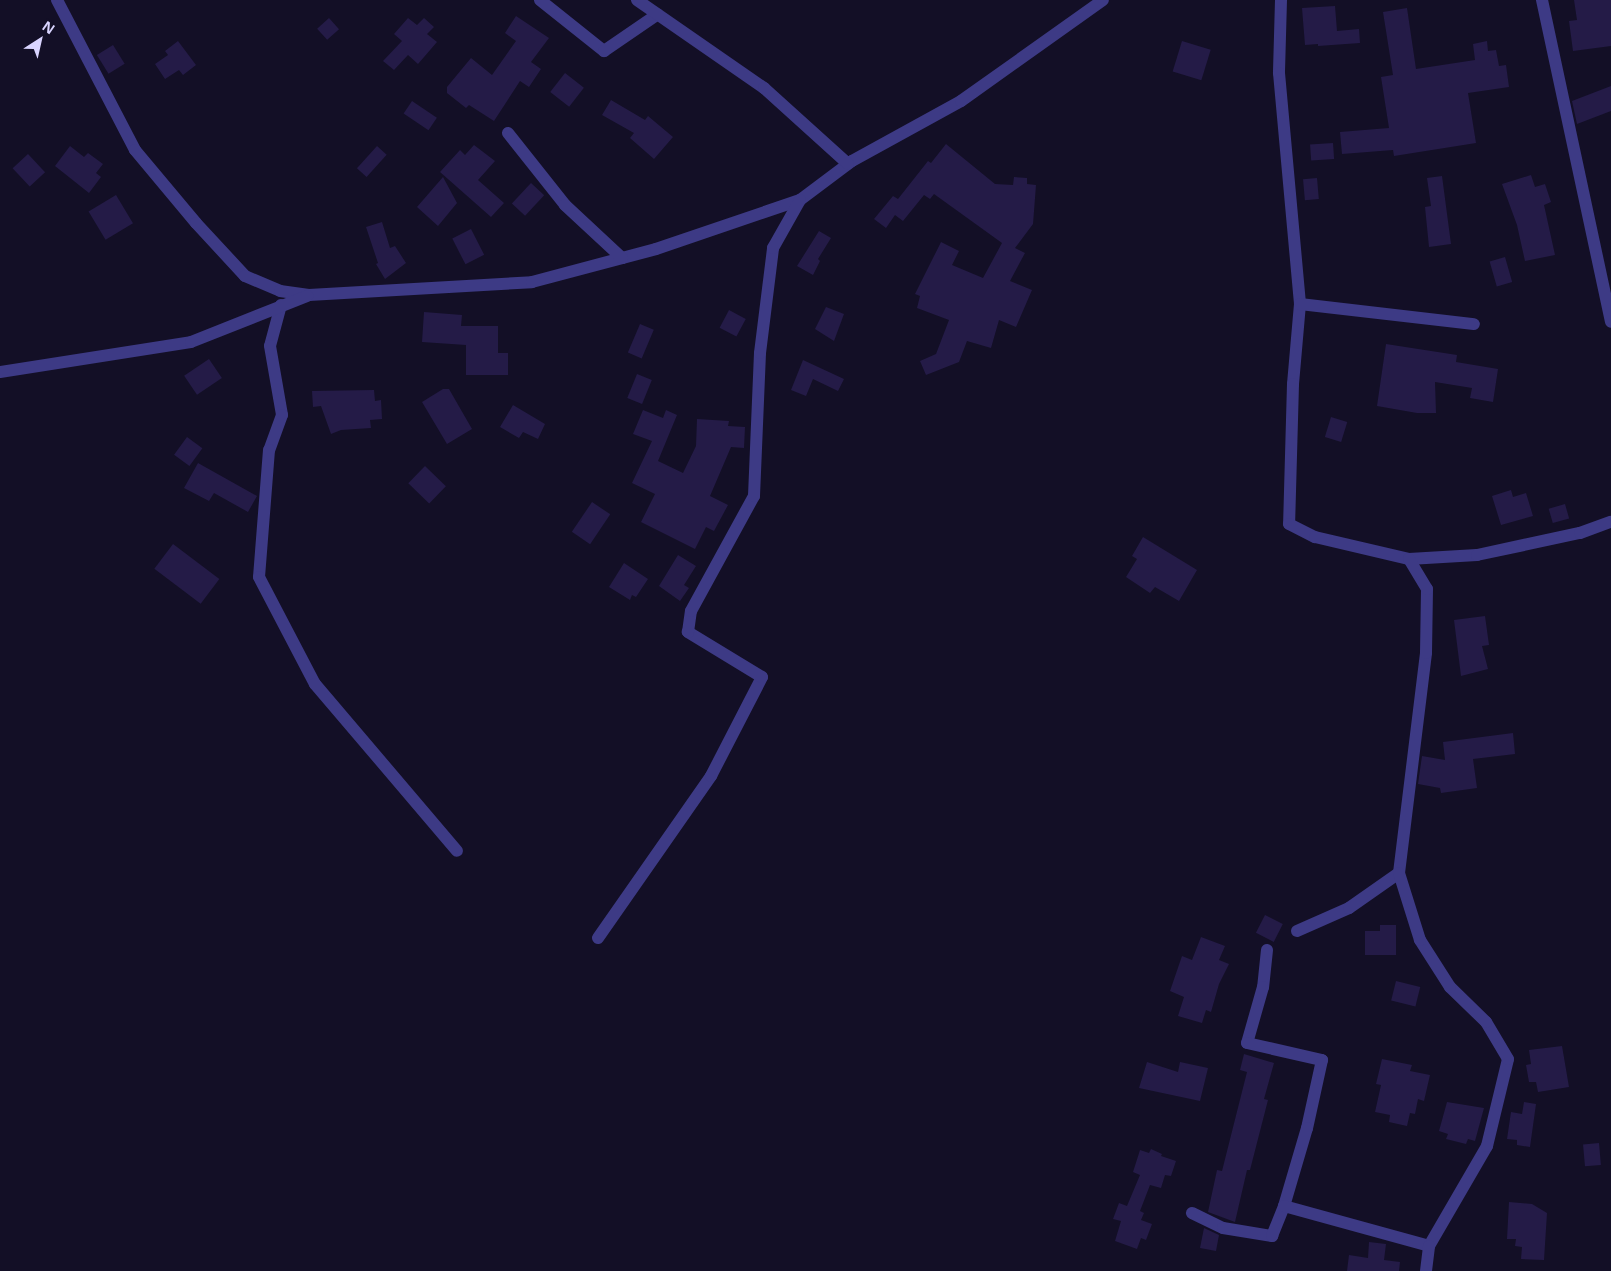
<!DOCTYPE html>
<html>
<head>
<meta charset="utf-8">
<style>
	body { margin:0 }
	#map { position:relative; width:1611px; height:1271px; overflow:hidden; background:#130f26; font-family:"Open Sans",sans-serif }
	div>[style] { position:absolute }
	.building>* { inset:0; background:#241b47; transform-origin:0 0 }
	.street>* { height:12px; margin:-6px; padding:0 6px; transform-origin:6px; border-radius:6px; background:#3d3a85 }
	span { translate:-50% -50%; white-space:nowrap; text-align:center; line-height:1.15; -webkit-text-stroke:4.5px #130f26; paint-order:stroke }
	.north { position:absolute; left:15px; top:15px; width:50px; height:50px; -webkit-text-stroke:4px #130f26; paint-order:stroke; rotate:35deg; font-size:14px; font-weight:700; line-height:20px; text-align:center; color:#d9d4ff }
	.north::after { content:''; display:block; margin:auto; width:18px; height:22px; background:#d9d4ff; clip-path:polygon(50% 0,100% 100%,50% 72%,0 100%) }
</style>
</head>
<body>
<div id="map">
	<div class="building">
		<div style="clip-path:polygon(1574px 0,1611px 0,1611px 46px,1573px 51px,1569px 21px,1577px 20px)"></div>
		<div style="clip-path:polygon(1335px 6px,1337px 31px,1359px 29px,1360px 43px,1318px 46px,1318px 44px,1305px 45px,1302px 8px)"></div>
		<div style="clip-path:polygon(1407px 8px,1416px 69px,1475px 60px,1473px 44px,1487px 41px,1488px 51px,1496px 50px,1499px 66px,1506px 65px,1509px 87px,1468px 93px,1476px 143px,1394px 156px,1393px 150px,1342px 154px,1340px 132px,1389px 128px,1381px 77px,1393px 75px,1383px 12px)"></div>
		<div style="clip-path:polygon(516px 16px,549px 38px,531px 62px,541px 69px,529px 87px,520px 81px,494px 121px,469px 105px,466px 108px,447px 93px,447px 87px,471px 58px,492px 75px,516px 41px,505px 33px)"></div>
		<div style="left:329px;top:18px;width:15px;height:16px;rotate:48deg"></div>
		<div style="clip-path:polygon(408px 18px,417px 25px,424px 18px,434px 27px,427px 34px,437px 42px,418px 64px,408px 55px,394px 70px,383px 61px,402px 41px,394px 34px)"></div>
		<div style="clip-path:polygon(178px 41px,196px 65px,183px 75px,179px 70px,165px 79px,155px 64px,168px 55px,165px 51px)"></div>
		<div style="left:1182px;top:41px;width:30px;height:32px;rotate:17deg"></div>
		<div style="left:113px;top:45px;width:22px;height:19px;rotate:58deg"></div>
		<div style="left:565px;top:73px;width:24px;height:24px;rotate:38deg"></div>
		<div style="clip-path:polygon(1611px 86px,1611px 111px,1577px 124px,1572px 101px)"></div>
		<div style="clip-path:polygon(611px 100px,645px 120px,648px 116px,673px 137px,654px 159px,630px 138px,634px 133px,602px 115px)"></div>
		<div style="left:412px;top:101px;width:30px;height:15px;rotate:34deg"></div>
		<div style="left:1333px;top:143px;width:16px;height:23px;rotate:86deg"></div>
		<div style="clip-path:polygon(946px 144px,995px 184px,1013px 185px,1014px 177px,1027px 178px,1027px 184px,1036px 185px,1033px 224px,1015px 248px,1025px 253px,1010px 281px,1032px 290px,1016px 327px,999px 320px,991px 348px,967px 341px,959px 362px,926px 375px,920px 361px,936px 354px,949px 320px,917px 308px,920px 296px,915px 294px,941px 242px,959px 251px,952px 265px,983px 278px,1002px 243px,934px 194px,930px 199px,924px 195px,903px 221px,895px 215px,886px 228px,874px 219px,893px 196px,898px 199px,928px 161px,931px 163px)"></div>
		<div style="clip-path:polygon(474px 145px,495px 161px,478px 180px,504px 203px,491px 217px,440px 172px,460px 150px,465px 155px)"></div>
		<div style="clip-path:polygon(70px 146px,84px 157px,88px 153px,103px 164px,96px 173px,101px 177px,89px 193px,55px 166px)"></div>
		<div style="left:377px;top:146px;width:13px;height:30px;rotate:42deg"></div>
		<div style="left:28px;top:154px;width:25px;height:21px;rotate:47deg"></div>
		<div style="clip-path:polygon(1531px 175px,1535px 187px,1545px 184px,1551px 202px,1544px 205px,1555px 255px,1525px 261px,1517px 225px,1502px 184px)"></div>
		<div style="clip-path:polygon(1442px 176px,1451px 244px,1429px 247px,1425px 207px,1431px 206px,1427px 178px)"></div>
		<div style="clip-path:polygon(443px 177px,457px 203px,438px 226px,417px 207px)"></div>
		<div style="left:1317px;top:178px;width:21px;height:14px;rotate:85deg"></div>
		<div style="left:531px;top:183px;width:18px;height:28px;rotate:43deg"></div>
		<div style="left:116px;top:195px;width:33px;height:32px;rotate:59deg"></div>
		<div style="clip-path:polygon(382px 222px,390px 248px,395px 246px,406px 263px,385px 279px,376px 264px,378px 263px,366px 227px)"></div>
		<div style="left:471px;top:229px;width:29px;height:21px;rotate:63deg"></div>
		<div style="clip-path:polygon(819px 231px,831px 238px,818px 259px,820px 261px,813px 275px,797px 266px)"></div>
		<div style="left:1505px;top:257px;width:26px;height:16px;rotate:74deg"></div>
		<div style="clip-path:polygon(826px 307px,844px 314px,834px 341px,815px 329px)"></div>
		<div style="left:729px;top:310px;width:19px;height:20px;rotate:28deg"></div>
		<div style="clip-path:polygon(424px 312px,462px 315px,461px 326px,498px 326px,498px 353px,508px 353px,508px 375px,466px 375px,466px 345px,422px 342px)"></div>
		<div style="left:640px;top:324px;width:15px;height:31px;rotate:23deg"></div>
		<div style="clip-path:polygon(1386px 344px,1457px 355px,1456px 362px,1498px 369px,1493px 402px,1470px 398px,1472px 388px,1435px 382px,1436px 413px,1417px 413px,1377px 406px)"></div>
		<div style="left:209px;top:359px;width:23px;height:30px;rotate:56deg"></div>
		<div style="clip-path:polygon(803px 360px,844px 379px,838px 391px,813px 379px,806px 396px,791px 390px)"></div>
		<div style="left:637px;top:374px;width:16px;height:26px;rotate:22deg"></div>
		<div style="clip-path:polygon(443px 389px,449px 389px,472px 429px,447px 444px,422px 402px)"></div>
		<div style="clip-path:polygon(374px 390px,375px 401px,381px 400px,382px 419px,370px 420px,371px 428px,341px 430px,331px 434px,321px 406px,313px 407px,312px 391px)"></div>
		<div style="clip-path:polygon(513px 405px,545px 424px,538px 439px,523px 432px,519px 438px,500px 427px)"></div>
		<div style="clip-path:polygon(643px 410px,663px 418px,666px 410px,677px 415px,658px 461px,683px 473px,696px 446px,697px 419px,729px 421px,728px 426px,745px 427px,744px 448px,731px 447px,710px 496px,728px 505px,714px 531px,706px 527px,695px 549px,641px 522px,655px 494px,632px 483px,652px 441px,633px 434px)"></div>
		<div style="left:1331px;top:417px;width:17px;height:21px;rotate:17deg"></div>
		<div style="left:187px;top:437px;width:19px;height:22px;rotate:36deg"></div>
		<div style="clip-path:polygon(198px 463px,257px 496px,248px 512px,214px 493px,209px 501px,184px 488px)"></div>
		<div style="left:425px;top:466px;width:29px;height:24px;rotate:44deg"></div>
		<div style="clip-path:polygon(1511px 490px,1513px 497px,1526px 493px,1533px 516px,1501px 525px,1492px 496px)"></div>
		<div style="left:592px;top:502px;width:22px;height:36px;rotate:34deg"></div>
		<div style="left:1565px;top:504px;width:15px;height:17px;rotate:74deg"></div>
		<div style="clip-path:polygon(1143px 537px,1197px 570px,1179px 601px,1155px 587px,1150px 593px,1126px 577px,1137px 559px,1132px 556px)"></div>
		<div style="left:173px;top:544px;width:58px;height:31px;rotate:37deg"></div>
		<div style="clip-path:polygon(678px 555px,696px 566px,684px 585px,689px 588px,680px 601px,659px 586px)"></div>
		<div style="clip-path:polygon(624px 563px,648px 579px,636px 597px,632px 595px,630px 600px,609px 587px)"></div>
		<div style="clip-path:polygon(1485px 616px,1489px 645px,1482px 646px,1488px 669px,1461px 676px,1454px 620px)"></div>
		<div style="clip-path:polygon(1513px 733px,1515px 754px,1473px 759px,1477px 788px,1441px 793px,1440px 788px,1418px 784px,1422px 756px,1445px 760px,1443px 742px)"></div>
		<div style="left:1265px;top:915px;width:20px;height:20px;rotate:27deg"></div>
		<div style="clip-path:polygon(1380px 925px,1396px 925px,1396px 955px,1365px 955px,1365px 931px,1380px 931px)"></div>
		<div style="clip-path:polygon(1201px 937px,1225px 946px,1219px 960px,1229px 964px,1219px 984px,1211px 1012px,1206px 1010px,1202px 1023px,1178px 1016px,1184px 997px,1170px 991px,1182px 956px,1192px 960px)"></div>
		<div style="left:1396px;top:981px;width:25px;height:20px;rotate:14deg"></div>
		<div style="clip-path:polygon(1562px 1046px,1569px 1087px,1538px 1092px,1536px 1082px,1529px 1082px,1526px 1065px,1531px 1064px,1529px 1050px)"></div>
		<div style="clip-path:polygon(1244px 1054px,1274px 1063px,1264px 1099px,1268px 1100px,1250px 1170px,1247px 1170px,1235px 1222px,1208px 1212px,1217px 1170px,1222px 1171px,1247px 1072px,1240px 1070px)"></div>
		<div style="clip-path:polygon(1382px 1059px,1412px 1065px,1410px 1071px,1430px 1075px,1424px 1101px,1418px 1099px,1415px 1114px,1410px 1113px,1407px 1126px,1389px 1122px,1390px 1115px,1375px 1112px,1381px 1085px,1376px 1084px)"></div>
		<div style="clip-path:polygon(1147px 1062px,1178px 1072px,1180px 1062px,1208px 1068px,1200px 1101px,1139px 1088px)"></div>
		<div style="clip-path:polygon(1447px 1102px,1484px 1108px,1475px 1141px,1468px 1139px,1466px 1144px,1446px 1139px,1448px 1134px,1439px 1131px)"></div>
		<div style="clip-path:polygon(1524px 1102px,1536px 1104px,1530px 1147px,1517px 1145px,1517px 1140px,1507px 1139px,1511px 1112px,1522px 1114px)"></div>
		<div style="left:1599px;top:1143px;width:22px;height:16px;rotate:85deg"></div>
		<div style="clip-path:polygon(1151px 1149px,1162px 1154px,1161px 1156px,1176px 1161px,1171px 1176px,1165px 1175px,1161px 1188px,1150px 1185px,1140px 1211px,1144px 1213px,1141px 1220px,1152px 1224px,1146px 1240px,1141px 1238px,1137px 1249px,1115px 1241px,1121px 1221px,1113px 1219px,1119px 1203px,1127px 1206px,1140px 1175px,1133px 1172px,1140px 1150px,1149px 1153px)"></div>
		<div style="clip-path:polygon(1509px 1202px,1532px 1204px,1547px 1213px,1544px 1260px,1521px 1259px,1522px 1247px,1515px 1246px,1516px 1239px,1507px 1239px)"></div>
		<div style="clip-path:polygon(1204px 1228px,1219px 1235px,1216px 1251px,1200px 1248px)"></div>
		<div style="clip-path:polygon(1369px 1242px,1386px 1244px,1384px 1260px,1400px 1262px,1399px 1271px,1347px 1271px,1349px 1255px,1368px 1258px)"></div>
	</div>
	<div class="street">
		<div style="left:57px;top:0;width:169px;rotate:62.5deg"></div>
		<div style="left:135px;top:150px;width:95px;rotate:50.1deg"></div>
		<div style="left:196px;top:223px;width:72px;rotate:47.2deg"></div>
		<div style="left:245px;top:276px;width:38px;rotate:23deg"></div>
		<div style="left:280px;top:291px;width:29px;rotate:8deg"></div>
		<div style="left:309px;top:295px;width:223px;rotate:-3.3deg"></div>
		<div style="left:532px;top:282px;width:128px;rotate:-14.9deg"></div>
		<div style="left:656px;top:249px;width:152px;rotate:-18.8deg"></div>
		<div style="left:800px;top:200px;width:65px;rotate:-36.9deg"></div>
		<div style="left:852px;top:161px;width:124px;rotate:-28.8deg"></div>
		<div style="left:961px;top:101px;width:174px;rotate:-35.4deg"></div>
		<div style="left:540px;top:0;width:82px;rotate:38.6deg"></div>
		<div style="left:604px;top:51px;width:65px;rotate:-34.4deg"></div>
		<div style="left:637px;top:0;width:155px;rotate:34.7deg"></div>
		<div style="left:764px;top:88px;width:113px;rotate:42.1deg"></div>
		<div style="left:1281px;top:0;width:73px;rotate:91.6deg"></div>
		<div style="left:1279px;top:73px;width:232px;rotate:84.8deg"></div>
		<div style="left:1300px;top:304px;width:80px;rotate:95deg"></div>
		<div style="left:1293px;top:384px;width:140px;rotate:91.6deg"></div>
		<div style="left:1289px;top:524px;width:29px;rotate:27deg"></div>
		<div style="left:1315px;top:537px;width:97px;rotate:13.2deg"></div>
		<div style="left:1409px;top:559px;width:68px;rotate:-3.4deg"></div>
		<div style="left:1477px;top:555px;width:105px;rotate:-12.1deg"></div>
		<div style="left:1580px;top:533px;width:33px;rotate:-20deg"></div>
		<div style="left:1542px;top:0;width:329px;rotate:77.9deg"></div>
		<div style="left:508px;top:133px;width:92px;rotate:51.6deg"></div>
		<div style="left:565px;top:205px;width:78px;rotate:42.9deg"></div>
		<div style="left:1300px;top:304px;width:175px;rotate:6.6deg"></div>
		<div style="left:281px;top:305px;width:42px;rotate:105deg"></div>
		<div style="left:270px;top:346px;width:70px;rotate:80.1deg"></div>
		<div style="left:282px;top:415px;width:37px;rotate:110deg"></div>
		<div style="left:269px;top:450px;width:127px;rotate:94.5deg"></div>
		<div style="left:259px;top:577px;width:121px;rotate:62.4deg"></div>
		<div style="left:315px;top:684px;width:219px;rotate:49.6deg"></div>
		<div style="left:0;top:372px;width:193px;rotate:-8.9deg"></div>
		<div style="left:191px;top:342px;width:125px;rotate:-21.6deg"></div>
		<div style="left:1297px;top:931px;width:57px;rotate:-23.9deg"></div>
		<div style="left:1349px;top:908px;width:61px;rotate:-35deg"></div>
		<div style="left:1399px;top:873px;width:222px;rotate:-83deg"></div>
		<div style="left:1426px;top:653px;width:64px;rotate:-89.1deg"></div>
		<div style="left:1427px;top:589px;width:35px;rotate:-121deg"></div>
		<div style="left:598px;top:938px;width:198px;rotate:-55.1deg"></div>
		<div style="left:711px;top:776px;width:111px;rotate:-62.7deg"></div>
		<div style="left:762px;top:677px;width:87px;rotate:-148.7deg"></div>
		<div style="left:688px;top:632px;width:21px;rotate:-82deg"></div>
		<div style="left:691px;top:611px;width:131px;rotate:-61.3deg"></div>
		<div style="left:754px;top:496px;width:143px;rotate:-87.6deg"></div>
		<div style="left:760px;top:353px;width:106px;rotate:-82.9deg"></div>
		<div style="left:773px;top:248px;width:55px;rotate:-60.6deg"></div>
		<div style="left:1267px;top:950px;width:37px;rotate:96deg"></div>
		<div style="left:1263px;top:987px;width:58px;rotate:105.9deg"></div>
		<div style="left:1247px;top:1043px;width:77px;rotate:12.8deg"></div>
		<div style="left:1322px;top:1060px;width:70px;rotate:102.4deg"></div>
		<div style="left:1307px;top:1128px;width:81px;rotate:106.4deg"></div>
		<div style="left:1192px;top:1213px;width:34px;rotate:26deg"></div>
		<div style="left:1223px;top:1228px;width:50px;rotate:9.3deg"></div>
		<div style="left:1272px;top:1236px;width:32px;rotate:-68deg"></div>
		<div style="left:1284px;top:1206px;width:150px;rotate:15.4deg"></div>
		<div style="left:1429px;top:1246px;width:116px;rotate:-59.9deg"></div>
		<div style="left:1487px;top:1146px;width:89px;rotate:-76.4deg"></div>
		<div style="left:1508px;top:1059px;width:43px;rotate:-120.7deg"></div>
		<div style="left:1486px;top:1022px;width:50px;rotate:-135.8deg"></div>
		<div style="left:1450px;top:987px;width:56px;rotate:-122.6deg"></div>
		<div style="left:1420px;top:940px;width:70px;rotate:-107.4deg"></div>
		<div style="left:1426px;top:1271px;width:25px;rotate:-83deg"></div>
	</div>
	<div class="north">N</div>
</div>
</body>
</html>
